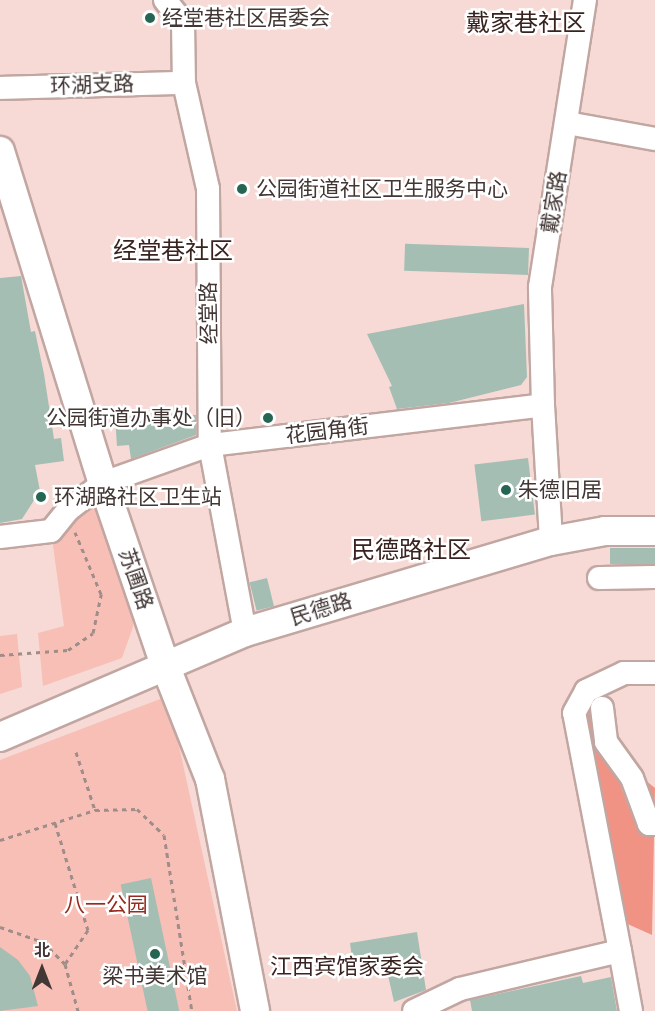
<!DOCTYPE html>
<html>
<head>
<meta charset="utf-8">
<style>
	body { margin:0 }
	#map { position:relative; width:655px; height:1011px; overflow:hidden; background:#f7dad5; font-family:"Fira Sans Condensed","Noto Sans SC",sans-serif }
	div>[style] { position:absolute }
	.green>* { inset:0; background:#f7bfb5 }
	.forest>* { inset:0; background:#f09385 }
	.building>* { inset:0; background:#a4beb4; transform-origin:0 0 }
	.path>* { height:3px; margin-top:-1.5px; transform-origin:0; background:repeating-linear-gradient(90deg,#a08c88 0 4.5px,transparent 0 9px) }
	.roads { filter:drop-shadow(2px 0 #c1a6a1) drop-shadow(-2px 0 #c1a6a1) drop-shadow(0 2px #c1a6a1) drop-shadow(0 -2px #c1a6a1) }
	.minor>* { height:22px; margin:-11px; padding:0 11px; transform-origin:11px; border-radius:11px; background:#fff }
	.major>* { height:28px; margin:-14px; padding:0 14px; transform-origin:14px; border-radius:14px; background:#fff }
	.dots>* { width:16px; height:16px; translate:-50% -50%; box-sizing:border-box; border:3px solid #fff; border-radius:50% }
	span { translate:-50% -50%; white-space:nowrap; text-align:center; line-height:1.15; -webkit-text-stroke:5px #fff; paint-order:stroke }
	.poi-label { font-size:21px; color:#423735 }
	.left { translate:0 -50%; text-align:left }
	.right { translate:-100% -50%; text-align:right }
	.street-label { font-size:21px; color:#423735 }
	.park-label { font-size:21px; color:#972b20 }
	.neighbourhood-label { font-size:22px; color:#382320 }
	.quarter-label { font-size:24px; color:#382320 }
	.north { position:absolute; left:12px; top:939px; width:60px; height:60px; -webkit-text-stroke:4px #fff; paint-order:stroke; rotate:0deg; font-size:16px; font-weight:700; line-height:24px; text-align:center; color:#423735 }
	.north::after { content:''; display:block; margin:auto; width:21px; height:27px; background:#423735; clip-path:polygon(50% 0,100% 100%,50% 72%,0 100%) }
</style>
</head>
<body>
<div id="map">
	<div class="green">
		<div style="clip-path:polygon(103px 500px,134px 587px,133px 627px,122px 658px,43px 686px,38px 633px,64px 626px,51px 531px)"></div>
		<div style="clip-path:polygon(17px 634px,22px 687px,0 694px,0 636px)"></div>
		<div style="clip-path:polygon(168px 696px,237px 1011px,0 1011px,0 760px)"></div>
	</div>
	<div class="forest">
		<div style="clip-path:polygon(584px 710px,593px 711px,629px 808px,639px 820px,640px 776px,655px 788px,652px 935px,621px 921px)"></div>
	</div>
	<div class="building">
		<div style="left:529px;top:248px;width:27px;height:124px;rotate:92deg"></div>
		<div style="clip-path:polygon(21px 276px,31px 332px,35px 331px,44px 374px,54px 439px,61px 438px,64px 461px,35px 465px,40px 491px,22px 519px,0 523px,0 278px)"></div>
		<div style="clip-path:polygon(524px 304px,527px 377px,521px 385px,449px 403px,397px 409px,389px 387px,392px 386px,367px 334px)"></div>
		<div style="clip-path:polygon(167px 414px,196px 415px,196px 435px,131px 459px,129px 445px,117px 446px,115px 417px)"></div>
		<div style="left:528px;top:458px;width:57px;height:54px;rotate:83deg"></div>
		<div style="left:610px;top:548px;width:45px;height:16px"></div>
		<div style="left:267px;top:578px;width:29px;height:18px;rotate:76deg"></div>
		<div style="left:151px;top:878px;width:136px;height:31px;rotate:78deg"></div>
		<div style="clip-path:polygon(417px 932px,426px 990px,394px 1002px,385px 962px,376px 956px,352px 958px,350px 943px)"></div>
		<div style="clip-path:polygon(0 947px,18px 960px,30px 976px,38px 1006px,0 1011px)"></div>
		<div style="clip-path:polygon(581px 976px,583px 983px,611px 977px,617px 1011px,472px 1011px,470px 1000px)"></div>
	</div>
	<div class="path">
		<div style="left:0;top:655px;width:68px;rotate:-4.2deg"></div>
		<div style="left:68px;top:650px;width:30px;rotate:-34deg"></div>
		<div style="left:93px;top:633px;width:40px;rotate:-78deg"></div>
		<div style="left:101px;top:594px;width:67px;rotate:-112.8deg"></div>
		<div style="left:76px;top:752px;width:61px;rotate:71.9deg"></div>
		<div style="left:55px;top:823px;width:112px;rotate:72.9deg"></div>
		<div style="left:88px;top:930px;width:41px;rotate:124.1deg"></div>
		<div style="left:0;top:840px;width:100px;rotate:-17.5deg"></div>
		<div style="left:95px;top:810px;width:42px;rotate:-1.4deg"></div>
		<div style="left:137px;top:809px;width:37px;rotate:44deg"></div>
		<div style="left:164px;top:835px;width:178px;rotate:81deg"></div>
		<div style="left:0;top:927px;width:46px;rotate:19.2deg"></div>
		<div style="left:43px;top:942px;width:31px;rotate:45deg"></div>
		<div style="left:65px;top:964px;width:49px;rotate:74.5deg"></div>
	</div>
	<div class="roads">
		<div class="minor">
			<div style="left:165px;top:0;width:28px;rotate:51deg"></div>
			<div style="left:183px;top:22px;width:61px;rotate:89.1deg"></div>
			<div style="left:184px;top:83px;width:109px;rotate:77.2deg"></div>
			<div style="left:208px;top:189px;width:256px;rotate:89.6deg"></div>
			<div style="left:210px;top:445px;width:190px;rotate:79.4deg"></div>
			<div style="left:0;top:88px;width:184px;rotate:-1.6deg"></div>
			<div style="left:567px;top:123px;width:89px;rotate:10.3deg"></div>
			<div style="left:543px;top:405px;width:118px;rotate:-91.5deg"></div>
			<div style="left:540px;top:287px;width:291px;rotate:-81.1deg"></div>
			<div style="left:0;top:537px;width:51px;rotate:-6.7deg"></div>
			<div style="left:51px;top:531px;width:27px;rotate:-51deg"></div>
			<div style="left:68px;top:510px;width:44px;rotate:-37.6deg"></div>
			<div style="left:103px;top:483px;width:114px;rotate:-19.6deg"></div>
			<div style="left:210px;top:445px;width:335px;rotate:-6.8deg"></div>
			<div style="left:543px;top:405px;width:136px;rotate:86.6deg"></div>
			<div style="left:599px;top:578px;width:56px;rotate:-1deg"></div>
			<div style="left:602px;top:708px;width:34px;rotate:83deg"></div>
			<div style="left:606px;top:742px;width:44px;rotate:54.2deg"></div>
			<div style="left:632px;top:778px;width:49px;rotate:69.7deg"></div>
			<div style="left:649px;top:824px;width:6px"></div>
			<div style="left:620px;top:951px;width:242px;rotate:-100.9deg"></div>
			<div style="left:574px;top:713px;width:25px;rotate:-61deg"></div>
			<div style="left:586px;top:691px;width:42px;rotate:-25.3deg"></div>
			<div style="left:624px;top:673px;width:31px"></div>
			<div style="left:414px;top:1011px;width:51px;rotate:-25.6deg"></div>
			<div style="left:460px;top:989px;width:164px;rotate:-13.4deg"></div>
			<div style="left:620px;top:951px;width:61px;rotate:79.6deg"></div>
		</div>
		<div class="major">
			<div style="left:0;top:151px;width:348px;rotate:72.8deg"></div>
			<div style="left:103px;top:483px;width:192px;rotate:71.2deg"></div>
			<div style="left:165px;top:665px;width:123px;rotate:68.5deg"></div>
			<div style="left:210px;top:779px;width:236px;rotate:79deg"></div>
			<div style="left:0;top:737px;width:267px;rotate:-23.2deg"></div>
			<div style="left:245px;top:632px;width:319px;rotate:-16.6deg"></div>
			<div style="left:551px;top:541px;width:55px;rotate:-10.5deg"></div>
			<div style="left:605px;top:531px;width:50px"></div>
		</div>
	</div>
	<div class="dots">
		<div style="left:150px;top:18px;background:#266552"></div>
		<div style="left:242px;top:189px;background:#266552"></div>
		<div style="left:268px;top:418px;background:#266552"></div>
		<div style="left:506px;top:490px;background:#266552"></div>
		<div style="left:41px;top:497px;background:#266552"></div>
		<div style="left:155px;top:954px;background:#266552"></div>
	</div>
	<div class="poi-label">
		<span class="left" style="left:162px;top:18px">经堂巷社区居委会</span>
		<span class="left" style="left:256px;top:189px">公园街道社区卫生服务中心</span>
		<span class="right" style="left:256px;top:418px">公园街道办事处（旧）</span>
		<span class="left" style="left:518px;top:490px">朱德旧居</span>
		<span class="left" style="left:54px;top:497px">环湖路社区卫生站</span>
		<span style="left:155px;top:976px">梁书美术馆</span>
	</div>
	<div class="street-label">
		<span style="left:92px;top:85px;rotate:-2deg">环湖支路</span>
		<span style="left:554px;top:202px;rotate:-81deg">戴家路</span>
		<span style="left:209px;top:313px;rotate:-91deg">经堂路</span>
		<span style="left:327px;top:431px;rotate:-7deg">花园角街</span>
		<span style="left:136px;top:579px;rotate:71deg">苏圃路</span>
		<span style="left:321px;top:609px;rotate:-17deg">民德路</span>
	</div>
	<div class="park-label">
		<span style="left:106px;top:905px">八一公园</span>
	</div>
	<div class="neighbourhood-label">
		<span style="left:347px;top:967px">江西宾馆家委会</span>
	</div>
	<div class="quarter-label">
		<span style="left:526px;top:24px">戴家巷社区</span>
		<span style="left:173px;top:252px">经堂巷社区</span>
		<span style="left:411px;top:551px">民德路社区</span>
	</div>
	<div class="north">北</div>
</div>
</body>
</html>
